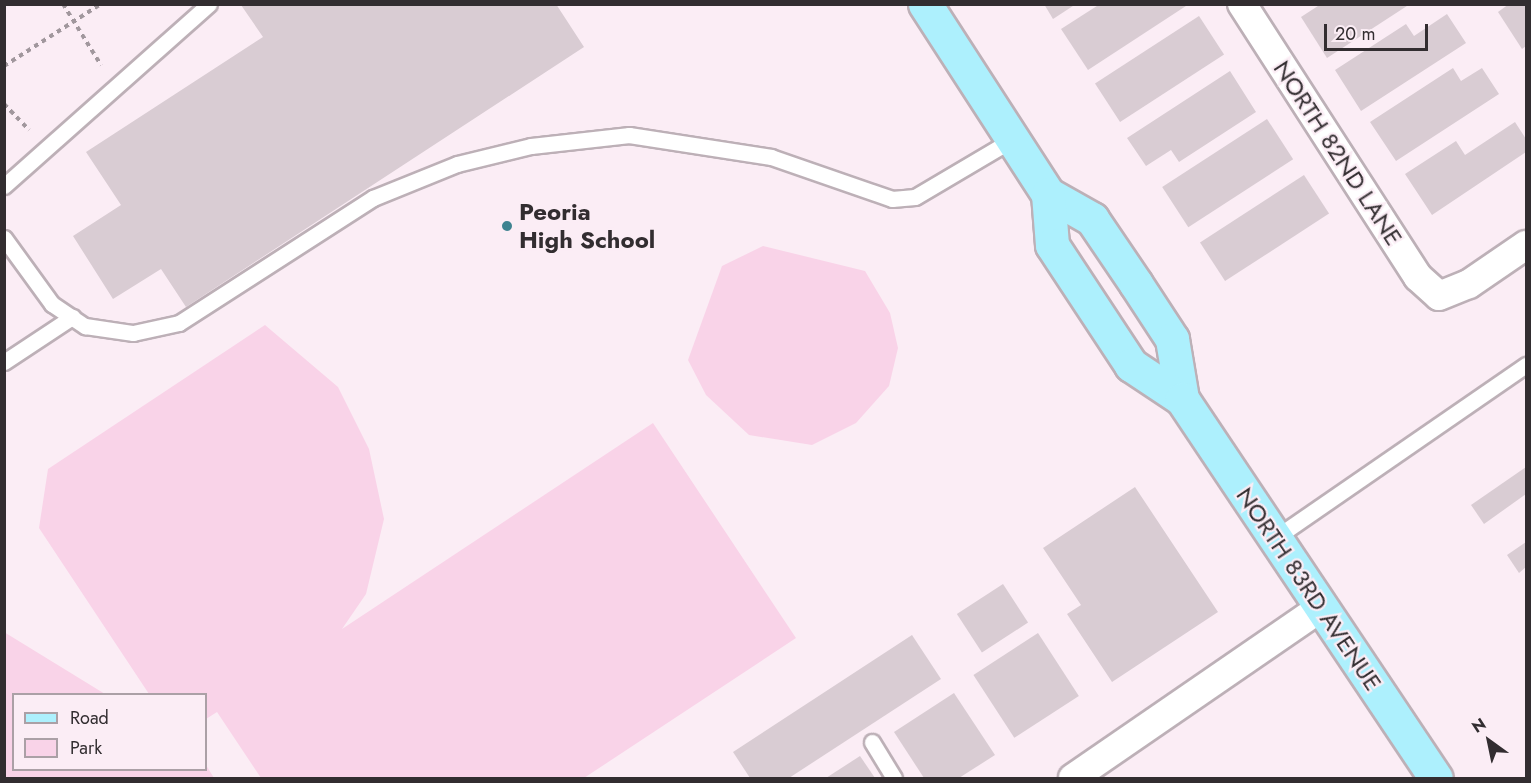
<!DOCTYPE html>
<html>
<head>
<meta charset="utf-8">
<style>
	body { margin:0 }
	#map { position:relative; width:1531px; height:783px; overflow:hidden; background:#fbedf5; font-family:Jost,sans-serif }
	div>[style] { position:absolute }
	.green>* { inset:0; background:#f9d3e8 }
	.building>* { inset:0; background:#d9ccd3; transform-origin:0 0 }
	.path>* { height:4px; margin-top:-2px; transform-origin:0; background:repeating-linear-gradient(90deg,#a1979d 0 4.5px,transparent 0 9px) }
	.roads { filter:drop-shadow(2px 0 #bdb0b7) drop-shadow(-2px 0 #bdb0b7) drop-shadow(0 2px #bdb0b7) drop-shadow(0 -2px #bdb0b7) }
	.lane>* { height:15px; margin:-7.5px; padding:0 7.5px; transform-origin:7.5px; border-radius:7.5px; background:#fff }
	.street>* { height:28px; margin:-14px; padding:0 14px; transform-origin:14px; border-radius:14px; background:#fff }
	.primary>* { height:33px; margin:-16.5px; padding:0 16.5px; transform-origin:16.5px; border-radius:16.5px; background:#adf0fd }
	.dots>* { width:16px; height:16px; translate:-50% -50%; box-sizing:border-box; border:3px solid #fbedf5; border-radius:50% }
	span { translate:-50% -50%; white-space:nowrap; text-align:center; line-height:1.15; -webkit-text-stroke:4.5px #fbedf5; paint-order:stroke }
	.street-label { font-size:24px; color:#322d30 }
	.poi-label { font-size:24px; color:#322d30; font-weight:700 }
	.left { translate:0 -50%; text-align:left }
	.frame { position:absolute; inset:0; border:6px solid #322d30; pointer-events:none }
	.legend { position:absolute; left:12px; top:693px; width:195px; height:78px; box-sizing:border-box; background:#fbedf5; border:2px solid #aba0a6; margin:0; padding:8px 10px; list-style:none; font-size:18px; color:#322d30 }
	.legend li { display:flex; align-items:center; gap:12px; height:30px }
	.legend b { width:30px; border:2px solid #aba0a6 }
	.north { position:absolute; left:1459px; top:711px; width:60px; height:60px; -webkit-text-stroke:4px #fbedf5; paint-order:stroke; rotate:327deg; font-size:16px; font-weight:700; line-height:24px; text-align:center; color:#322d30 }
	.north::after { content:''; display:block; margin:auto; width:21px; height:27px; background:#322d30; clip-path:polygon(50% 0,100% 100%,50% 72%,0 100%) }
	.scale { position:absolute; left:1324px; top:24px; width:104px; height:27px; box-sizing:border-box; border:3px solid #322d30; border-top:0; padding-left:8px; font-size:18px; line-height:21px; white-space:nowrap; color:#322d30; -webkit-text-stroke:4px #fbedf5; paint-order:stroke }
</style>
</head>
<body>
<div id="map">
	<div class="green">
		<div style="clip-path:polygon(763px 246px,865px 271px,890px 313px,898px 348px,889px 386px,856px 423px,812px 445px,749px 435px,706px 395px,688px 360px,722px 266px)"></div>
		<div style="clip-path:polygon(265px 325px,338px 387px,369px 449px,384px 519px,366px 594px,342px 629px,653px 423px,796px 638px,584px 778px,261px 778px,217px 712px,206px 719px,206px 694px,149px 694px,39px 528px,48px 469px)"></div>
		<div style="clip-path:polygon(4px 632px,105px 694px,14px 694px,14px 770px,206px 770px,206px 765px,214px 778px,5px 778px)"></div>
	</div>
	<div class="building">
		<div style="clip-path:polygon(322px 4px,556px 4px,584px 47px,186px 307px,161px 269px,113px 299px,73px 236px,121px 205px,86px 152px,263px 37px,241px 5px)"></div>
		<div style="clip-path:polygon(1044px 4px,1076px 4px,1053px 19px)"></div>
		<div style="clip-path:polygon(1100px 4px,1189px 4px,1088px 70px,1061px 29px)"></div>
		<div style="clip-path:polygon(1321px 4px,1410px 4px,1327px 58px,1301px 17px)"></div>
		<div style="clip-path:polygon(1509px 4px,1526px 4px,1526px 46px,1522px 49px,1498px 12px)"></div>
		<div style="clip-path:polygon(1447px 14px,1466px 43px,1361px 111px,1335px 70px,1406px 24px,1414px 36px)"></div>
		<div style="left:1199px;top:16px;width:46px;height:124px;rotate:57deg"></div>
		<div style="clip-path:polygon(1453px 68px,1461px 81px,1482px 68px,1499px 94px,1396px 161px,1370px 122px)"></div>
		<div style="clip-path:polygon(1230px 71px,1256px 112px,1179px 162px,1171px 150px,1146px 166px,1127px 138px)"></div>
		<div style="left:1267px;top:119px;width:48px;height:125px;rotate:57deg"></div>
		<div style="clip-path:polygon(1515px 122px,1526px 139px,1526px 152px,1432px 215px,1405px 174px,1456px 141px,1465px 155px)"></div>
		<div style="left:1304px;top:175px;width:46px;height:124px;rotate:57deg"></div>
		<div style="clip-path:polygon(1526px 467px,1526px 494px,1484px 524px,1471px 505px)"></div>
		<div style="clip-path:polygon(1135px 487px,1218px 612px,1112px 682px,1067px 614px,1081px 605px,1043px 548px)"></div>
		<div style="clip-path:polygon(1526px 542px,1526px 567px,1519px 573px,1507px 555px)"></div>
		<div style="left:1003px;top:584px;width:46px;height:55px;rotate:57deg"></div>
		<div style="left:1038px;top:633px;width:75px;height:77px;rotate:57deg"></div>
		<div style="clip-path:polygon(912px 635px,941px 679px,789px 778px,750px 778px,733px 752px)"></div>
		<div style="clip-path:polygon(954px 693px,995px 755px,959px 778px,924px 778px,894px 732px)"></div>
		<div style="clip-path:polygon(860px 756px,875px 778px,826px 778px)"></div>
	</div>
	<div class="path">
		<div style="left:63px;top:4px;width:72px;rotate:58.1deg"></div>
		<div style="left:4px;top:66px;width:115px;rotate:-32.6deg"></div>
		<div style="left:4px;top:104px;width:36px;rotate:46deg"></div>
	</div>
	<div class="roads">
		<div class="lane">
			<div style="left:4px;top:186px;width:274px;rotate:-41.6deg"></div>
			<div style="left:4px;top:238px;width:82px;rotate:54deg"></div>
			<div style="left:52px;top:304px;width:40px;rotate:34deg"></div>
			<div style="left:85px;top:326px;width:49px;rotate:8.3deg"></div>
			<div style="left:133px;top:333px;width:47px;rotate:-12.3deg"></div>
			<div style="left:179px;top:323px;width:231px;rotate:-32.8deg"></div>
			<div style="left:373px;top:198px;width:91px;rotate:-22deg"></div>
			<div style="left:457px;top:164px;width:76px;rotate:-13.7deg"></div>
			<div style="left:531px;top:146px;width:99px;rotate:-6.4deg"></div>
			<div style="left:629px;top:135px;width:144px;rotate:8.8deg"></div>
			<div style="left:771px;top:157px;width:128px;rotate:19.1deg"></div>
			<div style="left:892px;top:199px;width:23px;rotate:-5deg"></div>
			<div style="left:915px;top:197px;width:114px;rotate:-30.6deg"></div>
			<div style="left:4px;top:362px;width:82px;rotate:-33.5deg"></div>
			<div style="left:1275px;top:538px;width:305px;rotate:-34.6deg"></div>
			<div style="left:872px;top:742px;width:42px;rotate:58.6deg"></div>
		</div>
		<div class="street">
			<div style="left:1242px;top:4px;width:325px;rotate:57.2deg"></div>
			<div style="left:1418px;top:277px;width:28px;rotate:42deg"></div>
			<div style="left:1439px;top:296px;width:32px;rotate:-22deg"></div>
			<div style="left:1469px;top:284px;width:69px;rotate:-34.4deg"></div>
			<div style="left:1073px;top:778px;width:302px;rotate:-34.5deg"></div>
		</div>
		<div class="primary">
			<div style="left:925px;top:4px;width:226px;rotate:57.1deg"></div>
			<div style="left:1048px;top:194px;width:51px;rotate:29.6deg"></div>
			<div style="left:1092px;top:219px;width:78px;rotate:55.9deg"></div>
			<div style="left:1136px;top:284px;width:66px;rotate:56.8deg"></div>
			<div style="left:1172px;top:339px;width:61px;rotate:80.5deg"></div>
			<div style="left:1048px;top:194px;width:51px;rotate:85.5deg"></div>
			<div style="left:1052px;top:245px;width:144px;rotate:56.6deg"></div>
			<div style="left:1131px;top:365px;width:61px;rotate:33.7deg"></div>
			<div style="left:1182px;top:399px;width:456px;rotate:56.2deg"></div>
		</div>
	</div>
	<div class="dots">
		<div style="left:507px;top:226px;background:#3e8390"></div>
	</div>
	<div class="street-label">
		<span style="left:1338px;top:153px;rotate:57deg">NORTH 82ND LANE</span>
		<span style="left:1309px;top:589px;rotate:56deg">NORTH 83RD AVENUE</span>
	</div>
	<div class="poi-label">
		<span class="left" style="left:519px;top:226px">Peoria<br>High School</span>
	</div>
	<div class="frame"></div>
	<ul class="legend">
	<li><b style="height:8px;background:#adf0fd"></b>Road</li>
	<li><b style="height:16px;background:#f9d3e8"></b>Park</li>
	</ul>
	<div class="north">N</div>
	<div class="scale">20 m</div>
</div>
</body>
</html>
